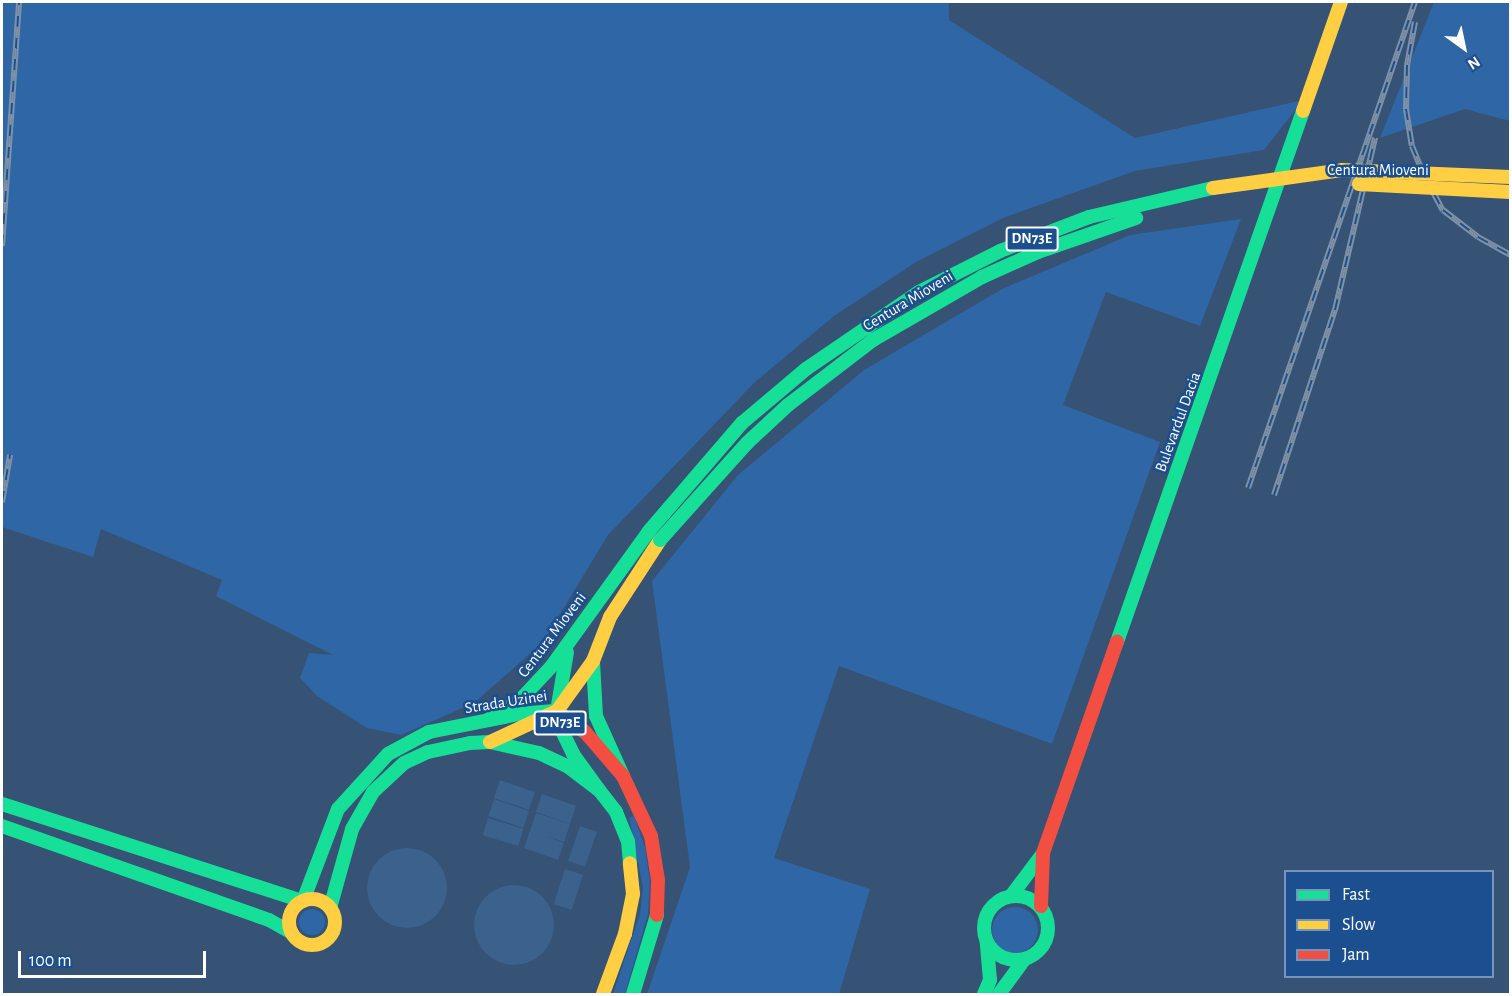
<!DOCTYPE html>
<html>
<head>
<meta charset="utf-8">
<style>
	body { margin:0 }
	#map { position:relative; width:1512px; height:996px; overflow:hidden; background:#365274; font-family:"Alegreya Sans",sans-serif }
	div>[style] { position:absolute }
	.green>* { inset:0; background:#2f66a5 }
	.round { border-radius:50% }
	.water>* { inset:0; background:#3b618d; transform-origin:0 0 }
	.fast>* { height:14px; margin:-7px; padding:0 7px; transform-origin:7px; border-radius:7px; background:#16e098 }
	.fast>.ring { margin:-7px; padding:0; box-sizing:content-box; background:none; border:14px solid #16e098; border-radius:50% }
	.slow>* { height:14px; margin:-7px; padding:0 7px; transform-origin:7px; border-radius:7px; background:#ffcf43 }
	.slow>.ring { margin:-7px; padding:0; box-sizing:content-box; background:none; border:14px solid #ffcf43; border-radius:50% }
	.jam>* { height:14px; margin:-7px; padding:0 7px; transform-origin:7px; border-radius:7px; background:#f24e42 }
	.rail>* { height:6px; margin-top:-3px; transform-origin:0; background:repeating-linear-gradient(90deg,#1b4f8f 0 11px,#7e92a7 0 22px); box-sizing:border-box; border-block:2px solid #7e92a7 }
	.fast-bridge>* { height:14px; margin:-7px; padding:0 7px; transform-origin:7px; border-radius:7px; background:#16e098 }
	.slow-bridge>* { height:14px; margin:-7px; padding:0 7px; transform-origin:7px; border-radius:7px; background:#ffcf43 }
	span { translate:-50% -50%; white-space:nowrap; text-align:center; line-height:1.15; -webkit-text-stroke:5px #1b4f8f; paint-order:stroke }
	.shield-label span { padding:2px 4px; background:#1b4f8f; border:2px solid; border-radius:4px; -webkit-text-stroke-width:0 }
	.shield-label { font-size:15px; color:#fff; font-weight:700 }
	.street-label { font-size:16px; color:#fff }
	.frame { position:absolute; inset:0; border:3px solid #fff; pointer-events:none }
	.legend { position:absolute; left:1284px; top:870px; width:210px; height:108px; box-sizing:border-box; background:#1b4f8f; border:2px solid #7695bc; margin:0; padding:8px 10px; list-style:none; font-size:18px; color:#fff }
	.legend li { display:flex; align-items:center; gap:12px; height:30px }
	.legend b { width:30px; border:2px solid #7695bc }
	.north { position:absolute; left:1434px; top:18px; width:60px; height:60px; -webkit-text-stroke:4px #1b4f8f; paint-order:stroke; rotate:147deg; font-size:16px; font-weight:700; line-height:24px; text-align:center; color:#fff }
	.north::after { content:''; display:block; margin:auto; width:21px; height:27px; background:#fff; clip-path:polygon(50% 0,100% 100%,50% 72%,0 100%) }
	.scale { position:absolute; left:18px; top:951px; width:188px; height:27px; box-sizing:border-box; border:3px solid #fff; border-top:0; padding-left:8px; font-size:18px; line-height:21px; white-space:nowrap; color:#fff; -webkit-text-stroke:4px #1b4f8f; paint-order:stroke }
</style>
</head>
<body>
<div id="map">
	<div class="green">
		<div style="clip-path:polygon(2px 2px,949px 2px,949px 20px,1135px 138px,1303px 100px,1264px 150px,1135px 171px,1003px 218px,916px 262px,834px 316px,755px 382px,608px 535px,543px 642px,474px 703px,401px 735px,367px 728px,317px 696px,300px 678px,309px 653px,333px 655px,216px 596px,222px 580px,101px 529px,93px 557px,2px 527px)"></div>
		<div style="clip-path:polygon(1434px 2px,1510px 2px,1510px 121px,1465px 109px,1380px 138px)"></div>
		<div style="clip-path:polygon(1241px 219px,1200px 326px,1106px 292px,1063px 405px,1160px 442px,1052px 744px,839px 666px,774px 858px,870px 889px,839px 994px,647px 994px,690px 867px,652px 581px,738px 475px,864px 370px,1002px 289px,1130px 235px)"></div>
		<div style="clip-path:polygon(634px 816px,645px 847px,650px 881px,648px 914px,625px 994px,613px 994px,640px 914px,643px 887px,629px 818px)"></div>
		<div class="round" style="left:992px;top:907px;width:46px;height:46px"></div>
		<div class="round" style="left:299px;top:909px;width:26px;height:26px"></div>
	</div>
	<div class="water">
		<div style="left:500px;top:780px;width:37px;height:19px;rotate:19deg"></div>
		<div style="left:542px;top:794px;width:36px;height:19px;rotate:19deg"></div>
		<div style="left:494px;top:799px;width:37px;height:18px;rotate:19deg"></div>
		<div style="clip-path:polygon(536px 813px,570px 824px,564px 842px,546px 836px,564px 843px,558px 860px,524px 848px)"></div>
		<div style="left:488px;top:818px;width:37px;height:18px;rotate:17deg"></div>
		<div style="left:580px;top:826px;width:18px;height:37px;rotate:19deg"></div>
		<div class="round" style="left:367px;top:848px;width:80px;height:80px"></div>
		<div style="left:565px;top:869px;width:19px;height:37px;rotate:18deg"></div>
		<div class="round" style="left:474px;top:885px;width:80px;height:80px"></div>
	</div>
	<div class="fast">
		<div style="left:1117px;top:642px;width:563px;rotate:-70.7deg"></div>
		<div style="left:567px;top:652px;width:60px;rotate:99.6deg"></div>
		<div style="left:557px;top:711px;width:18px;rotate:77deg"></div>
		<div style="left:561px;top:729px;width:28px;rotate:64deg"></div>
		<div style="left:573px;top:754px;width:44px;rotate:54.2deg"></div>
		<div style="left:593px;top:662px;width:54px;rotate:86.8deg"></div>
		<div style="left:596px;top:716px;width:66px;rotate:65.8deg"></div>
		<div style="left:488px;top:720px;width:40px;rotate:-32.9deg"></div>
		<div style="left:522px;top:698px;width:42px;rotate:-46.9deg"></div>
		<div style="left:551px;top:667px;width:168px;rotate:-54.2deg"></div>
		<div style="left:2px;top:804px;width:316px;rotate:17.9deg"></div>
		<div style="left:303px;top:901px;width:98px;rotate:-69.2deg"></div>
		<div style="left:338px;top:809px;width:74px;rotate:-47.7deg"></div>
		<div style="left:388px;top:754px;width:47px;rotate:-28.2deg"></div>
		<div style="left:429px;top:732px;width:92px;rotate:-11.3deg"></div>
		<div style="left:519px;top:714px;width:38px;rotate:-5deg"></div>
		<div style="left:557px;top:711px;width:35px;rotate:37deg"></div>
		<div style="left:2px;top:826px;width:283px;rotate:19.4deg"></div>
		<div style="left:269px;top:920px;width:26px;rotate:29deg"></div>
		<div class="ring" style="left:984px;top:896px;width:50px;height:50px"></div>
		<div style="left:1011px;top:896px;width:50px;rotate:-53.1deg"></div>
		<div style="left:330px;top:908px;width:82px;rotate:-74.4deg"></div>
		<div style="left:352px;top:829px;width:43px;rotate:-60.4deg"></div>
		<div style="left:373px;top:792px;width:42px;rotate:-43.1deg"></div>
		<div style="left:404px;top:763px;width:26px;rotate:-25deg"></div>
		<div style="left:428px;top:752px;width:43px;rotate:-12.1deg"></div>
		<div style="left:470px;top:743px;width:20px;rotate:-3deg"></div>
		<div style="left:490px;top:742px;width:50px;rotate:12.7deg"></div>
		<div style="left:539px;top:753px;width:31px;rotate:25deg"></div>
		<div style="left:567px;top:766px;width:40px;rotate:37deg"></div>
		<div style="left:599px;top:790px;width:28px;rotate:52deg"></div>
		<div style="left:616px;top:812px;width:31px;rotate:68deg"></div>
		<div style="left:628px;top:841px;width:22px;rotate:85deg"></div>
		<div style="left:633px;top:994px;width:83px;rotate:-73.1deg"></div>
		<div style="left:984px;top:994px;width:15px;rotate:-67deg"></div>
		<div style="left:990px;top:980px;width:38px;rotate:-95deg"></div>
		<div style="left:999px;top:994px;width:42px;rotate:-53.7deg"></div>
	</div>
	<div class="slow">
		<div style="left:1303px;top:111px;width:115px;rotate:-70.8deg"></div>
		<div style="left:490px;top:742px;width:74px;rotate:-24.8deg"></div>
		<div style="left:557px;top:711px;width:62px;rotate:-54.2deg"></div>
		<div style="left:593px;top:661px;width:47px;rotate:-68.9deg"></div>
		<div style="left:610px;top:617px;width:92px;rotate:-57deg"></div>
		<div class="ring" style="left:289px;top:899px;width:32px;height:32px"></div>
		<div style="left:603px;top:994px;width:64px;rotate:-69.9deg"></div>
		<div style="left:625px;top:934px;width:41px;rotate:-78.7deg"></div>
		<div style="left:633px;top:894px;width:31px;rotate:-96deg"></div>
	</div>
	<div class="jam">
		<div style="left:585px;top:732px;width:58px;rotate:49.2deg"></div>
		<div style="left:623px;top:776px;width:66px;rotate:65deg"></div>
		<div style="left:651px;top:836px;width:45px;rotate:81deg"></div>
		<div style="left:658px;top:880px;width:35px;rotate:92deg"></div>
		<div style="left:1041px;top:906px;width:53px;rotate:-87.8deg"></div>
		<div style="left:1043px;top:853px;width:224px;rotate:-70.7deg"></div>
	</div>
	<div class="rail">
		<div style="left:1415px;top:22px;width:44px;rotate:100.5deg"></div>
		<div style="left:1407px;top:65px;width:44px;rotate:91.3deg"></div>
		<div style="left:1406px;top:109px;width:37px;rotate:81deg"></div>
		<div style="left:1412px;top:146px;width:31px;rotate:68deg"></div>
		<div style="left:1424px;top:175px;width:40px;rotate:62deg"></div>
		<div style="left:1443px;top:210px;width:44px;rotate:37.6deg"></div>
		<div style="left:1478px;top:237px;width:37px;rotate:29deg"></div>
		<div style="left:2px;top:246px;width:245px;rotate:-86deg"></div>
		<div style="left:1248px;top:488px;width:514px;rotate:-71.04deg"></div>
		<div style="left:1274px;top:495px;width:195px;rotate:-71.8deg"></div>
		<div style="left:1335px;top:310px;width:177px;rotate:-76.9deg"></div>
		<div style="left:2px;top:502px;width:48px;rotate:-80.3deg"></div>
	</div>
	<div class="fast-bridge">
		<div style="left:649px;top:531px;width:143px;rotate:-49.3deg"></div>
		<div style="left:742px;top:423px;width:84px;rotate:-40.2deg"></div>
		<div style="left:806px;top:369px;width:137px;rotate:-34.3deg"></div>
		<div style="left:919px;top:292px;width:91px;rotate:-26.8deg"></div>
		<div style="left:1000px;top:251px;width:95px;rotate:-20.9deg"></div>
		<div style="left:1089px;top:217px;width:127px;rotate:-13.2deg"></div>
		<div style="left:660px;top:540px;width:130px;rotate:-48.1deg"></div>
		<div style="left:747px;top:443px;width:56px;rotate:-42.8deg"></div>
		<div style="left:788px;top:405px;width:107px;rotate:-37.4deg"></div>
		<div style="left:873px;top:340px;width:126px;rotate:-30deg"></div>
		<div style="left:982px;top:277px;width:61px;rotate:-24.1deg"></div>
		<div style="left:1038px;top:252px;width:104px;rotate:-19.1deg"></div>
	</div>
	<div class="slow-bridge">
		<div style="left:1359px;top:184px;width:151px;rotate:3deg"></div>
		<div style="left:1213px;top:188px;width:130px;rotate:-7.9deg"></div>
		<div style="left:1342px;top:170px;width:168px;rotate:2.4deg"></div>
	</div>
	<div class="shield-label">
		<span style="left:1032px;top:239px">DN73E</span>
		<span style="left:560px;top:723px">DN73E</span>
	</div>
	<div class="street-label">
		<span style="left:1378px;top:170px">Centura Mioveni</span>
		<span style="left:908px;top:301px;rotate:-31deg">Centura Mioveni</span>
		<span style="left:1178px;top:422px;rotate:-70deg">Bulevardul Dacia</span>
		<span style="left:552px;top:635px;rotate:-53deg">Centura Mioveni</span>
		<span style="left:506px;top:702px;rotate:-9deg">Strada Uzinei</span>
	</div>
	<div class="frame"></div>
	<ul class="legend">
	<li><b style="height:8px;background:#16e098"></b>Fast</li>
	<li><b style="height:8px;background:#ffcf43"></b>Slow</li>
	<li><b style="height:8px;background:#f24e42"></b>Jam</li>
	</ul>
	<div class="north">N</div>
	<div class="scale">100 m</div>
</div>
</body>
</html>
